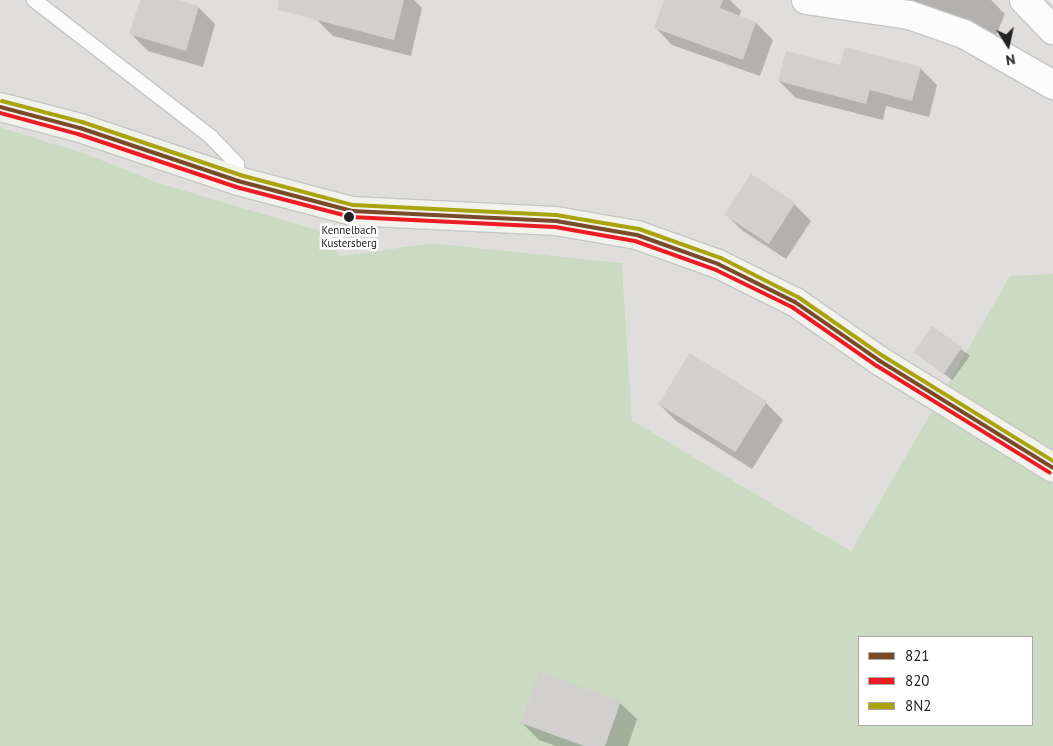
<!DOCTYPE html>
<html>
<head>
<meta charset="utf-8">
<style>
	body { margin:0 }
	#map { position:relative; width:1053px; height:746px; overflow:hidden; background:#efeeeb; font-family:"PT Sans",sans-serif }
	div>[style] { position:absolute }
	.residential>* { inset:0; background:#dfdedc }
	.forest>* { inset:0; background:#cbdbc3 }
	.shadow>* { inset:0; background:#0003; transform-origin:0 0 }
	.building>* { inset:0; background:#d2d0ce; transform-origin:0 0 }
	.roads { filter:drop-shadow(1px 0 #c5c5c3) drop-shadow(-1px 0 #c5c5c3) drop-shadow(0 1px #c5c5c3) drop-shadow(0 -1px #c5c5c3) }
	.service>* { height:14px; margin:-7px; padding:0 7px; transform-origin:7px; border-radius:7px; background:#fdfcfc }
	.minor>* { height:28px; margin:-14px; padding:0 14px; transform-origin:14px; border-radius:14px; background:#fdfcfc }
	.secondary>* { height:28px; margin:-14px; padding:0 14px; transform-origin:14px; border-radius:14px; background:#f3f3ed }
	.bus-1>* { height:4px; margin:-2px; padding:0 2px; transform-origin:2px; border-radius:2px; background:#7a4b2a }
	.bus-2>* { height:4px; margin:-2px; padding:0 2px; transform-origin:2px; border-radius:2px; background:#ed1c24 }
	.bus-3>* { height:4px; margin:-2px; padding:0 2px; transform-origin:2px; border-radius:2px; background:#a9a30c }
	.dots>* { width:14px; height:14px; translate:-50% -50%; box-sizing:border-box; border:2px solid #fff; border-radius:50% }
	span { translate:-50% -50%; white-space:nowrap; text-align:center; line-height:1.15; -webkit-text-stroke:5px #fff; paint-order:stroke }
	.bus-label { font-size:11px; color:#222 }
	.legend { position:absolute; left:858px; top:636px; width:175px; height:90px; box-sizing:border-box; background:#fff; border:1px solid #a7a7a7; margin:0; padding:6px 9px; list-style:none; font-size:15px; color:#222 }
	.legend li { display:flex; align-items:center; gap:10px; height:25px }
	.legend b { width:25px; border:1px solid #a7a7a7 }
	.north { position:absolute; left:983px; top:20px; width:50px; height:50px; -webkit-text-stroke:4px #fff; paint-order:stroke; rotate:170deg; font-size:14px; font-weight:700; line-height:20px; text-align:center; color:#222 }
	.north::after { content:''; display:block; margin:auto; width:18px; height:22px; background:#222; clip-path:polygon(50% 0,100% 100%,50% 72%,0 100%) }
</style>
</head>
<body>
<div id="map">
	<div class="residential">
		<div style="clip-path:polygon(0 0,1049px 0,1053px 5px,1053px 274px,1010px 277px,851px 551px,632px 420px,622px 263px,432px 243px,341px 256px,321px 231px,156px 182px,84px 153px,0 127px)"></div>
	</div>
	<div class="forest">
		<div style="clip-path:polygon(evenodd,0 127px,84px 153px,156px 182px,321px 231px,341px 256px,432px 243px,622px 263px,632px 420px,851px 551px,1010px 276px,1053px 274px,1053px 746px,0 746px,0 127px,859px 637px,1032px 637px,1032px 725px,859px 725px,859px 637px)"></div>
	</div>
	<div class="shadow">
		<div style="clip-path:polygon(141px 0,174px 0,198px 7px,215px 24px,203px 67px,148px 51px,131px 34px)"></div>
		<div style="clip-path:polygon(321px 0,414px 0,422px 8px,411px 56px,333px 36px,316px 19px)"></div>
		<div style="clip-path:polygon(665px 0,730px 0,741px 11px,739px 17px,756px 23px,773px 40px,760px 76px,672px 45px,656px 28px)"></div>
		<div style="clip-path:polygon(862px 0,991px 0,1005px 14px,994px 40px)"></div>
		<div style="clip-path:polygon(841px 66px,920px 68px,937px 85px,929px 117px,886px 106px,883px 120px,796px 98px,779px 81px)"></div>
		<div style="clip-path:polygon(794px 204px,811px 221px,786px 259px,743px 231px,726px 215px)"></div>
		<div style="left:932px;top:328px;width:47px;height:30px;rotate:36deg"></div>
		<div style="clip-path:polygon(766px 403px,783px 420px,752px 469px,676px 421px,659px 404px)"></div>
		<div style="clip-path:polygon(540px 674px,620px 703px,637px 719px,628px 746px,556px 746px,539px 740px,522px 723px)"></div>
	</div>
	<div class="building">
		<div style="clip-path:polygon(140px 0,178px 0,199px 6px,186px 51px,129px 34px)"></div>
		<div style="clip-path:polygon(279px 0,404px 0,394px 40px,278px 10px)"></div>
		<div style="clip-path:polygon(664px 0,723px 0,720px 8px,756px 22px,743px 60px,654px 28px)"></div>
		<div style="clip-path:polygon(845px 47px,921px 67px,912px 101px,870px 90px,866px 104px,778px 81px,786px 51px,840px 65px)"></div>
		<div style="left:751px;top:174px;width:53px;height:49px;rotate:33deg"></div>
		<div style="left:932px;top:326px;width:37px;height:32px;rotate:35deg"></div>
		<div style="left:690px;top:353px;width:91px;height:60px;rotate:32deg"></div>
		<div style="clip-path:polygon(539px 672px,621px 701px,605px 746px,584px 746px,521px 723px)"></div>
	</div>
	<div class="roads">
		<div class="service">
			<div style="left:34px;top:0;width:224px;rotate:37.7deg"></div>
			<div style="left:211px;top:137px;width:37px;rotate:46deg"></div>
			<div style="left:237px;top:164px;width:17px;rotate:87deg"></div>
		</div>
		<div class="minor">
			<div style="left:806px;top:0;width:104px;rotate:8.3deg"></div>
			<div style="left:909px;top:15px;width:58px;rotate:19.1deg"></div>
			<div style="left:964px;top:34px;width:103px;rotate:29.8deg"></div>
			<div style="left:1024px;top:0;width:42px;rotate:46deg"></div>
		</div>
		<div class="secondary">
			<div style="left:0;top:107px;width:83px;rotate:14.7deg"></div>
			<div style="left:80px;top:128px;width:167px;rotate:18.5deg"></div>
			<div style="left:238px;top:181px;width:118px;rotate:14.7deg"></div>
			<div style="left:352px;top:211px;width:204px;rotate:2.8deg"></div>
			<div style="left:556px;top:221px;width:82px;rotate:9.8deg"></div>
			<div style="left:637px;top:235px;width:86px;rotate:19.7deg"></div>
			<div style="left:718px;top:264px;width:86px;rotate:26.3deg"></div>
			<div style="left:795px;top:302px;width:103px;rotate:34.8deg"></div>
			<div style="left:880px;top:361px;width:203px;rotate:31.7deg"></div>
		</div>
	</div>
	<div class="bus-1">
		<div style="left:0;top:107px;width:83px;rotate:14.7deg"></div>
		<div style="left:80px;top:128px;width:167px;rotate:18.5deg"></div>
		<div style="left:238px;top:181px;width:118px;rotate:14.7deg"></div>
		<div style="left:352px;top:211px;width:204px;rotate:2.8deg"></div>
		<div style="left:556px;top:221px;width:82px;rotate:9.8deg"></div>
		<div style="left:637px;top:235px;width:86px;rotate:19.7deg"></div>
		<div style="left:718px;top:264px;width:86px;rotate:26.3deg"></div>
		<div style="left:795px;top:302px;width:103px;rotate:34.8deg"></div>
		<div style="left:880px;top:361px;width:203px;rotate:31.7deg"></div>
	</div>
	<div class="bus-2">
		<div style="left:0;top:113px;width:81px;rotate:15.1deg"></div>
		<div style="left:78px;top:134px;width:167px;rotate:18.5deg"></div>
		<div style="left:236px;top:187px;width:119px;rotate:14.6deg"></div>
		<div style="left:351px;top:217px;width:204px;rotate:2.8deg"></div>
		<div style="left:555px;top:227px;width:81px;rotate:9.9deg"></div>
		<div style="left:635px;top:241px;width:86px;rotate:19.7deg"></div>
		<div style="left:716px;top:270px;width:85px;rotate:26deg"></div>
		<div style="left:792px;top:307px;width:103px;rotate:34.8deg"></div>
		<div style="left:877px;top:366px;width:203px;rotate:31.7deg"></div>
	</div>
	<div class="bus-3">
		<div style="left:2px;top:101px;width:83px;rotate:14.7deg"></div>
		<div style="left:82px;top:122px;width:167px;rotate:18.5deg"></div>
		<div style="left:240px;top:175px;width:117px;rotate:14.9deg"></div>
		<div style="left:353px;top:205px;width:203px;rotate:2.8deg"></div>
		<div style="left:556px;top:215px;width:84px;rotate:9.6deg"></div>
		<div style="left:639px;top:229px;width:87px;rotate:19.5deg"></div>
		<div style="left:721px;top:258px;width:86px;rotate:26.9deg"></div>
		<div style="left:798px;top:297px;width:103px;rotate:34.8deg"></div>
		<div style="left:883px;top:356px;width:200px;rotate:31.7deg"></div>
	</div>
	<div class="dots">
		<div style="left:349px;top:217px;background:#222"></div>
	</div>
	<div class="bus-label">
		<span style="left:349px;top:237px">Kennelbach<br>Kustersberg</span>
	</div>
	<ul class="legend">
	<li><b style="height:6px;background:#7a4b2a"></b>821</li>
	<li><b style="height:6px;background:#ed1c24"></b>820</li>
	<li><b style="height:6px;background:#a9a30c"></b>8N2</li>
	</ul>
	<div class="north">N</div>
</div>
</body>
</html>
